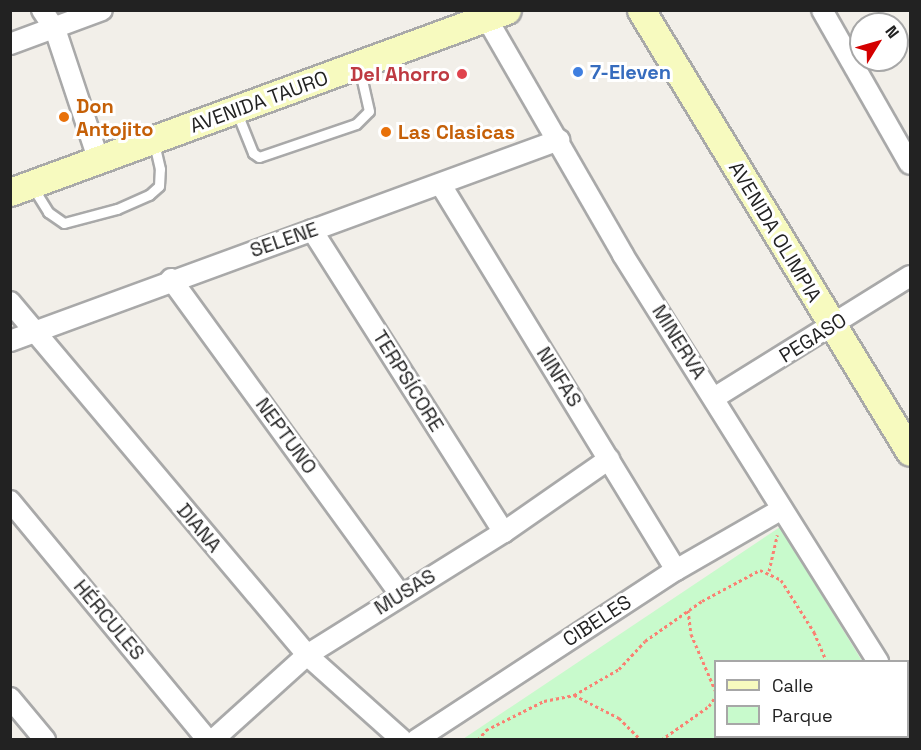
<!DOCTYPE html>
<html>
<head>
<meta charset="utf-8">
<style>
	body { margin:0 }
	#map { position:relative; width:921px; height:750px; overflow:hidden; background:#f2efe9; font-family:"Space Grotesk",sans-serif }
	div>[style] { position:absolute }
	.park>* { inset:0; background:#c8facc }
	.path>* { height:3px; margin-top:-1.5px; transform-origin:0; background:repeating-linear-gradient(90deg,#fa8072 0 3px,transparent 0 6px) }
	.roads { filter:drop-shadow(2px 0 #a9a9a9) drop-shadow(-2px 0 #a9a9a9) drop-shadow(0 2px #a9a9a9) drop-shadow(0 -2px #a9a9a9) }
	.lane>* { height:9px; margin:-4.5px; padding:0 4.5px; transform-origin:4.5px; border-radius:4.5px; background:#fff }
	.street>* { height:20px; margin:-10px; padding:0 10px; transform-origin:10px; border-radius:10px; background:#fff }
	.secondary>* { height:27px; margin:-13.5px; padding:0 13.5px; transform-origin:13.5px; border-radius:13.5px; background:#f7fabf }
	.dots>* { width:16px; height:16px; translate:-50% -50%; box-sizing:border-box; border:3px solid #fff; border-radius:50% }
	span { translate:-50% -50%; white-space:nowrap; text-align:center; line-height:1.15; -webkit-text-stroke:6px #fff; paint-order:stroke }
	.shop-label { font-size:20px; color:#366cbe; font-weight:700 }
	.left { translate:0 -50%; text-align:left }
	.health-label { font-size:20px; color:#be3a42; font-weight:700 }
	.right { translate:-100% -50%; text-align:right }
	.street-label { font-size:20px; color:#222 }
	.food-label { font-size:20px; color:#c56008; font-weight:700 }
	.frame { position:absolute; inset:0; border:12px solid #222; pointer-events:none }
	.legend { position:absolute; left:714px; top:660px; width:195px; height:78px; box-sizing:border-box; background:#fff; border:2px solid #a7a7a7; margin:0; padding:8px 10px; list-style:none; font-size:18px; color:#222 }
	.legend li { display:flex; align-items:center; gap:12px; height:30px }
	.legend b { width:30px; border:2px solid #a7a7a7 }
	.north { position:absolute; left:849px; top:12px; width:60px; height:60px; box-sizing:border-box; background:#fff; border:2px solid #a7a7a7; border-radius:50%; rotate:53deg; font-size:16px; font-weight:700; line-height:24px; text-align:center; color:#222 }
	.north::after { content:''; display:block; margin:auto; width:21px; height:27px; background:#d40000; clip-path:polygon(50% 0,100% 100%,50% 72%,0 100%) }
</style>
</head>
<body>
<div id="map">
	<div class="park">
		<div style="clip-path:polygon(780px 527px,862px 661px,716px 662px,716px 736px,908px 736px,909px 739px,463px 739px)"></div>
	</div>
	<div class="path">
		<div style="left:769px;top:571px;width:37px;rotate:-77deg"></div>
		<div style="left:688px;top:610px;width:24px;rotate:83deg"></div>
		<div style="left:691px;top:634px;width:63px;rotate:66.7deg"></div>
		<div style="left:574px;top:695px;width:51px;rotate:27.1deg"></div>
		<div style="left:619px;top:718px;width:31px;rotate:45deg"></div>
		<div style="left:727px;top:736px;width:4px;rotate:76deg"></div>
		<div style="left:872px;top:736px;width:6px;rotate:45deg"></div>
		<div style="left:478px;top:740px;width:13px;rotate:-51deg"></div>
		<div style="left:486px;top:730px;width:65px;rotate:-26.6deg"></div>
		<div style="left:544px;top:701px;width:31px;rotate:-11deg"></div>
		<div style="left:574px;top:695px;width:52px;rotate:-30deg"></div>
		<div style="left:619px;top:669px;width:38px;rotate:-47deg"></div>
		<div style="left:645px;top:641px;width:70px;rotate:-35.1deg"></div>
		<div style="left:702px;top:601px;width:66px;rotate:-28.1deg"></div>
		<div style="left:760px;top:570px;width:23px;rotate:25deg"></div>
		<div style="left:781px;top:580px;width:62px;rotate:57.6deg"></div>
		<div style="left:814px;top:632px;width:33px;rotate:67deg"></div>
		<div style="left:661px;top:740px;width:59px;rotate:-35.3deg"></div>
		<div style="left:709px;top:706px;width:12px;rotate:-55deg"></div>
		<div style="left:821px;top:740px;width:6px;rotate:-45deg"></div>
	</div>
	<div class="roads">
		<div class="lane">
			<div style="left:237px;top:113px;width:43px;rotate:68.2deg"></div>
			<div style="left:253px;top:153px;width:7px;rotate:34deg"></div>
			<div style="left:259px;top:157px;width:102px;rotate:-18.8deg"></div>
			<div style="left:356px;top:124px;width:18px;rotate:-45deg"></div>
			<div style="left:369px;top:111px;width:45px;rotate:-102.8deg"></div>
			<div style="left:32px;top:186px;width:31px;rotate:58deg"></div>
			<div style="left:48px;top:212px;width:19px;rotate:35deg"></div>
			<div style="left:64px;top:223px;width:55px;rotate:-14.8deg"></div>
			<div style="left:117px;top:209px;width:35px;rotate:-24deg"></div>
			<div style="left:149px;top:195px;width:13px;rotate:-42deg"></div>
			<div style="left:159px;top:186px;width:17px;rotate:-87deg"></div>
			<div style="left:160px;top:169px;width:28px;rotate:-103deg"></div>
		</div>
		<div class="street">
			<div style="left:42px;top:10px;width:23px;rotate:56deg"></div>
			<div style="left:55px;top:29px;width:136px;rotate:71.6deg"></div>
			<div style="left:822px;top:10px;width:177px;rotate:60.3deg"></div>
			<div style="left:487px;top:19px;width:272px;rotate:60deg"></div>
			<div style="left:623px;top:255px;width:480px;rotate:57.9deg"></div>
			<div style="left:10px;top:44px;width:98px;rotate:-20.3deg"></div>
			<div style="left:441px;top:185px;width:451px;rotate:58.6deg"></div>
			<div style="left:312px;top:230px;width:358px;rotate:57.6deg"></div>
			<div style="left:171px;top:279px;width:389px;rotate:54deg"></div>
			<div style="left:10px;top:302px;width:461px;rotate:49.9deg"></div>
			<div style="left:307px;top:655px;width:127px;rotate:41.8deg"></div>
			<div style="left:10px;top:341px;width:585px;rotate:-20.11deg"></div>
			<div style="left:714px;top:398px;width:231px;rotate:-31.9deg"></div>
			<div style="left:10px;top:501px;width:310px;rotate:50.4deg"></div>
			<div style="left:10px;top:698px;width:55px;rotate:50.2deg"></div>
			<div style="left:908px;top:707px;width:5px;rotate:68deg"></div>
			<div style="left:213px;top:740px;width:127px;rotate:-42.1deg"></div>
			<div style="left:307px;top:655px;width:232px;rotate:-32deg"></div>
			<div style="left:504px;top:532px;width:128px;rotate:-34.8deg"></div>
			<div style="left:416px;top:740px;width:311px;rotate:-33.2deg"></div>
			<div style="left:676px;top:570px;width:122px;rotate:-29.9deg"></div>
		</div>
		<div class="secondary">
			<div style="left:641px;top:10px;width:517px;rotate:58.68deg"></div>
			<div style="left:10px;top:192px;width:529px;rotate:-20.11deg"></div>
		</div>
	</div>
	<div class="dots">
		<div style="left:578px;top:72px;background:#3f7fe0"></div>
		<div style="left:462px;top:74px;background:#e0444e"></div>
		<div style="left:64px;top:117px;background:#e8710a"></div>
		<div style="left:386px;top:132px;background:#e8710a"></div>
	</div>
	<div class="shop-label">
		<span class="left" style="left:590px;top:72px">7-Eleven</span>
	</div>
	<div class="health-label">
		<span class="right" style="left:450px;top:74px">Del Ahorro</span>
	</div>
	<div class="street-label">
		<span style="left:259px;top:102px;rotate:-20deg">AVENIDA TAURO</span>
		<span style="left:775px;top:232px;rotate:59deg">AVENIDA OLIMPIA</span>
		<span style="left:284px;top:240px;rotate:-19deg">SELENE</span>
		<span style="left:813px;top:338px;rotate:-32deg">PEGASO</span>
		<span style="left:679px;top:342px;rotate:58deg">MINERVA</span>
		<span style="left:559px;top:377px;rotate:58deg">NINFAS</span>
		<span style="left:408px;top:381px;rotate:58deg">TERPSÍCORE</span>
		<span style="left:286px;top:436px;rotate:54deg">NEPTUNO</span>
		<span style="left:199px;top:528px;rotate:50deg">DIANA</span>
		<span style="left:405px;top:592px;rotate:-32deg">MUSAS</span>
		<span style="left:109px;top:620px;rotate:50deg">HÉRCULES</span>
		<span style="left:597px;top:621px;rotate:-33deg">CIBELES</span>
	</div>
	<div class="food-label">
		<span class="left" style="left:76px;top:118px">Don<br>Antojito</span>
		<span class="left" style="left:398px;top:132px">Las Clasicas</span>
	</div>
	<div class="frame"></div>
	<ul class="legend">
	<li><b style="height:8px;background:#f7fabf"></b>Calle</li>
	<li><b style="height:16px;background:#c8facc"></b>Parque</li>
	</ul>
	<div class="north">N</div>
</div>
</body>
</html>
